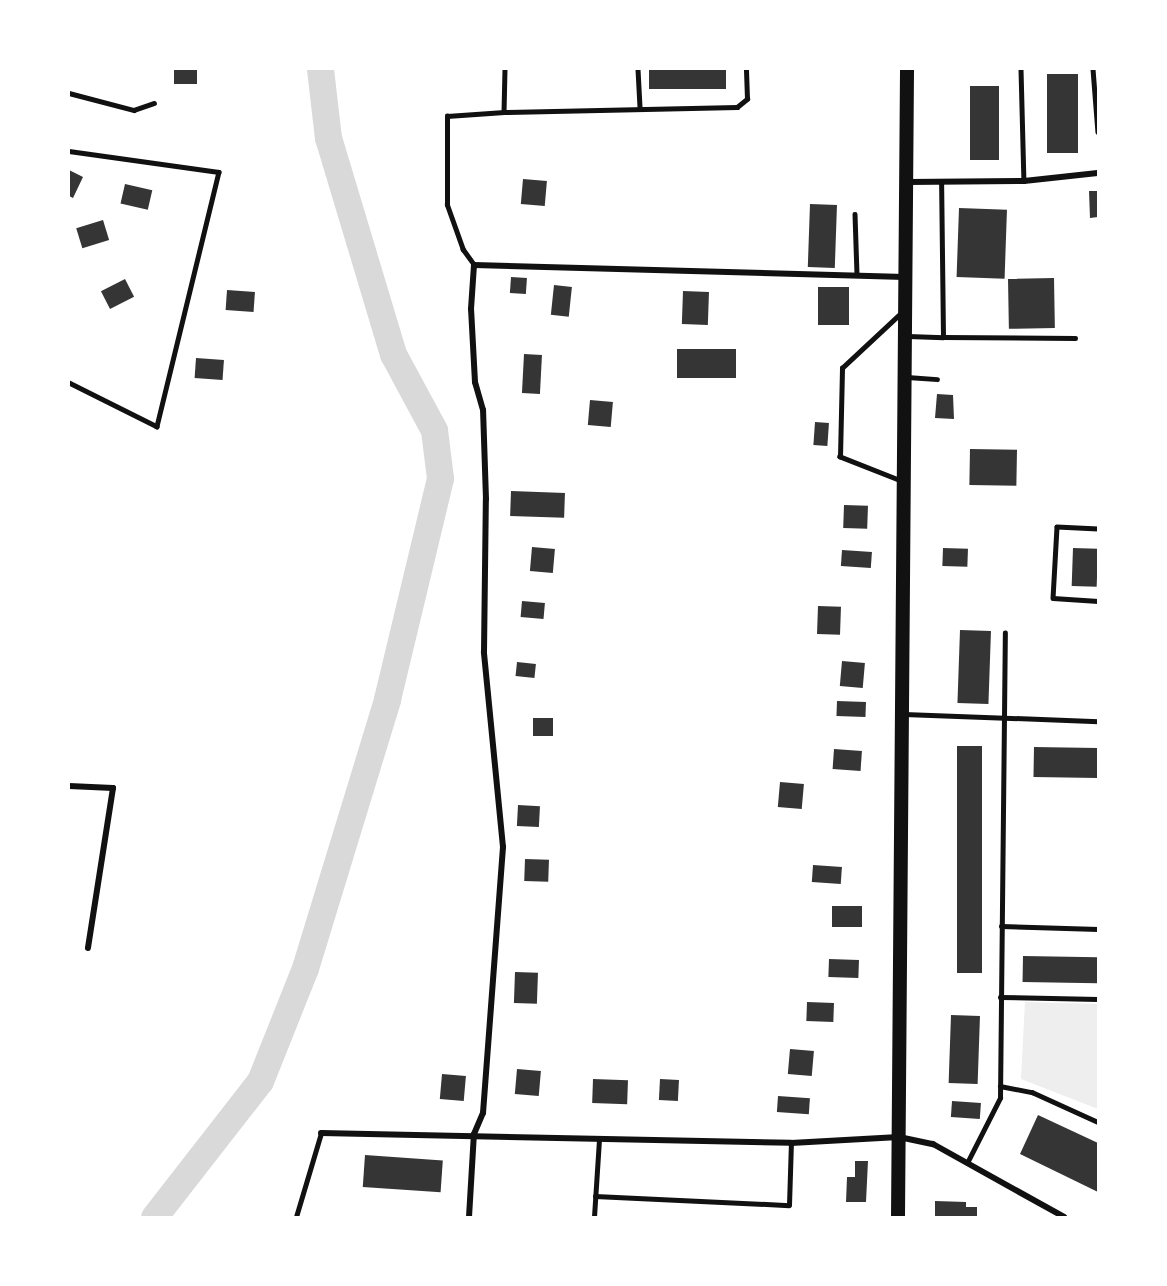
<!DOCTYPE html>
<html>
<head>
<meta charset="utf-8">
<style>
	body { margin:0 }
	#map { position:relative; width:1167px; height:1286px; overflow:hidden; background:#fff; font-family:"Work Sans",sans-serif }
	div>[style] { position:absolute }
	.green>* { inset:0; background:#eee }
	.river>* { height:27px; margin:-13.5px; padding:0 13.5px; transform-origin:13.5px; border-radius:13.5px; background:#d9d9d9 }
	.building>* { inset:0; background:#353535; transform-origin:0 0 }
	.service>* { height:4.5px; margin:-2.25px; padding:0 2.25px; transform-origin:2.25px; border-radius:2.25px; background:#111 }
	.minor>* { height:6px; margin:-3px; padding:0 3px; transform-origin:3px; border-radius:3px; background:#111 }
	.primary>* { height:14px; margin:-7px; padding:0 7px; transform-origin:7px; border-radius:7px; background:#111 }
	span { translate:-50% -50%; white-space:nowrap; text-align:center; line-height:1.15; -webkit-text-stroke:4.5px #fff; paint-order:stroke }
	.frame { position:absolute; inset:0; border:70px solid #fff; pointer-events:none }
</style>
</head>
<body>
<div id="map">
	<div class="green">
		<div style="clip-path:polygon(1025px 1002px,1098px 1004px,1098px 1109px,1021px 1079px)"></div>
	</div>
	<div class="river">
		<div style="left:154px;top:1217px;width:172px;rotate:-52.1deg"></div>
		<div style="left:260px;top:1081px;width:122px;rotate:-68.3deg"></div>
		<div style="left:305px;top:968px;width:281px;rotate:-73deg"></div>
		<div style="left:387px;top:699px;width:227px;rotate:-76.5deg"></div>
		<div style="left:440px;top:478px;width:48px;rotate:-97.1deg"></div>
		<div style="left:434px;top:430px;width:86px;rotate:-118.3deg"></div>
		<div style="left:393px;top:354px;width:226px;rotate:-106.7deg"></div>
		<div style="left:328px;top:138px;width:69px;rotate:-96.6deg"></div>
	</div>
	<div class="building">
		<div style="left:174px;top:69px;width:23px;height:15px"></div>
		<div style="left:649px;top:69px;width:77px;height:20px"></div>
		<div style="left:1047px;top:74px;width:31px;height:79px"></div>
		<div style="left:970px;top:86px;width:29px;height:74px"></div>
		<div style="clip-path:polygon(69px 170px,83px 177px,73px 198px,69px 196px)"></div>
		<div style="left:523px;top:179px;width:24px;height:25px;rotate:5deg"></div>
		<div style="left:125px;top:184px;width:28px;height:20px;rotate:13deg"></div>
		<div style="clip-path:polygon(1089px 191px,1098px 191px,1098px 217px,1090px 218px)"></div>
		<div style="left:810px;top:204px;width:27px;height:63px;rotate:2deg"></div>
		<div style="left:959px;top:208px;width:48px;height:69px;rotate:2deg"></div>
		<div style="left:103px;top:220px;width:21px;height:28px;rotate:73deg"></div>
		<div style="left:511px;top:277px;width:16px;height:16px;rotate:4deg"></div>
		<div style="left:1054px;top:278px;width:50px;height:46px;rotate:89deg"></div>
		<div style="left:125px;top:279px;width:20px;height:27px;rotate:63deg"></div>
		<div style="left:554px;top:285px;width:18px;height:30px;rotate:6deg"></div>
		<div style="left:818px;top:287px;width:31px;height:38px"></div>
		<div style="left:227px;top:290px;width:28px;height:20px;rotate:4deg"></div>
		<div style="left:683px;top:291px;width:26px;height:33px;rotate:2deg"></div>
		<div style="left:677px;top:349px;width:59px;height:29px"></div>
		<div style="left:524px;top:354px;width:18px;height:39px;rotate:3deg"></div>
		<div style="left:196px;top:358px;width:28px;height:20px;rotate:4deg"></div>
		<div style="clip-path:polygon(937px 394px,953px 395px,954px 419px,935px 418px)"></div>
		<div style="left:590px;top:400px;width:23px;height:25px;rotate:5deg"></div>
		<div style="left:815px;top:422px;width:14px;height:23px;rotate:4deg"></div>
		<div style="left:970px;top:449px;width:47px;height:36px;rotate:1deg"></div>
		<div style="left:511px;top:491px;width:54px;height:25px;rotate:2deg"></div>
		<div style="left:844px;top:505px;width:24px;height:23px;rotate:2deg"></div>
		<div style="left:532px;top:547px;width:23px;height:24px;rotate:5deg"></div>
		<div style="left:943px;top:548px;width:25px;height:18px;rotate:2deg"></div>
		<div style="left:1073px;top:548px;width:25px;height:38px;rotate:2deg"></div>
		<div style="left:842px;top:550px;width:30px;height:16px;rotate:4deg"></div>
		<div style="left:522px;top:601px;width:23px;height:16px;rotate:5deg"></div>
		<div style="left:818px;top:606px;width:23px;height:28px;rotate:2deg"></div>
		<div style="left:960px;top:630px;width:31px;height:73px;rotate:2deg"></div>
		<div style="left:842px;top:661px;width:23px;height:25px;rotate:5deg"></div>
		<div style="left:517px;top:662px;width:19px;height:14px;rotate:6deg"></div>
		<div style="left:837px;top:701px;width:29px;height:15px;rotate:2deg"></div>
		<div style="left:533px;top:718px;width:20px;height:18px"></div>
		<div style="left:957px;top:746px;width:25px;height:227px"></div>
		<div style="left:1034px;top:747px;width:64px;height:30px;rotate:1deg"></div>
		<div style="left:834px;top:749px;width:28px;height:20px;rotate:4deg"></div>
		<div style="left:780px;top:782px;width:24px;height:25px;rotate:5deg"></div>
		<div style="left:518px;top:805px;width:22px;height:21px;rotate:3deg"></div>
		<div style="left:525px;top:859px;width:24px;height:22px;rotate:2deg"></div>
		<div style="left:813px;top:865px;width:29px;height:17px;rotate:4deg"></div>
		<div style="left:862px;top:906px;width:21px;height:30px;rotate:90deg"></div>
		<div style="left:1023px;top:956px;width:75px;height:26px;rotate:1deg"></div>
		<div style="left:829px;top:959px;width:30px;height:18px;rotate:2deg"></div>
		<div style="left:515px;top:972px;width:23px;height:31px;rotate:2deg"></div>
		<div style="left:807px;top:1002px;width:27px;height:19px;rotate:2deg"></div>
		<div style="left:951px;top:1015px;width:29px;height:68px;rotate:2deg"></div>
		<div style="left:790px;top:1049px;width:24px;height:25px;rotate:5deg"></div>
		<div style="left:517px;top:1069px;width:24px;height:25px;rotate:5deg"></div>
		<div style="left:442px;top:1074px;width:24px;height:25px;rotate:5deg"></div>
		<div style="left:593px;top:1079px;width:35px;height:24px;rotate:2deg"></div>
		<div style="left:660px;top:1079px;width:19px;height:21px;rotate:3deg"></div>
		<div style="left:778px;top:1096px;width:32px;height:16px;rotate:4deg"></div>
		<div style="left:952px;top:1101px;width:29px;height:16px;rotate:4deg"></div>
		<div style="clip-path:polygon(1038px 1115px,1098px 1143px,1098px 1192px,1020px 1154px)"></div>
		<div style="left:365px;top:1155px;width:78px;height:32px;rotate:4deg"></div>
		<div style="clip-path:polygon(855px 1161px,868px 1161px,866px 1202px,846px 1202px,847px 1177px,855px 1177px)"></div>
		<div style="clip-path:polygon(935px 1201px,966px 1202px,966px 1207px,977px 1207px,977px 1217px,935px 1217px)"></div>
	</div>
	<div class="service">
		<div style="left:505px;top:69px;width:43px;rotate:91.3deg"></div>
		<div style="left:504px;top:112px;width:233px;rotate:-1.2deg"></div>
		<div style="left:737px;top:107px;width:13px;rotate:-39deg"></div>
		<div style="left:747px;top:99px;width:30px;rotate:-92deg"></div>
		<div style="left:638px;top:69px;width:38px;rotate:87deg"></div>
		<div style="left:1021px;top:69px;width:112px;rotate:88.5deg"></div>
		<div style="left:1093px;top:69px;width:63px;rotate:85.5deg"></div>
		<div style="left:69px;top:93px;width:67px;rotate:14.7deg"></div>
		<div style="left:134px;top:110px;width:21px;rotate:-19deg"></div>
		<div style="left:69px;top:151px;width:151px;rotate:8deg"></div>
		<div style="left:219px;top:172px;width:262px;rotate:103.7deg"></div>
		<div style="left:157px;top:427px;width:98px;rotate:-153.4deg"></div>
		<div style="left:855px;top:214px;width:61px;rotate:88.1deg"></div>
		<div style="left:474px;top:265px;width:19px;rotate:-126deg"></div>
		<div style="left:463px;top:250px;width:48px;rotate:-109.6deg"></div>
		<div style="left:447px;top:205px;width:89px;rotate:-90deg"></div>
		<div style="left:447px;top:116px;width:57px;rotate:-4deg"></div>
		<div style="left:908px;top:336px;width:35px;rotate:2deg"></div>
		<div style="left:943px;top:337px;width:153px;rotate:-90.7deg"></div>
		<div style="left:943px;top:337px;width:132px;rotate:0.4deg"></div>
		<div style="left:907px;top:377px;width:30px;rotate:4deg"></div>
		<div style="left:901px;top:481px;width:66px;rotate:-158.5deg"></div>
		<div style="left:840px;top:457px;width:89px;rotate:-88.7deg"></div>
		<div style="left:842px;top:368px;width:82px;rotate:-43deg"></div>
		<div style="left:1098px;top:529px;width:41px;rotate:-177.2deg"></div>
		<div style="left:1057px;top:527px;width:71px;rotate:93.2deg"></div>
		<div style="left:1053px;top:598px;width:45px;rotate:3.8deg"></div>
		<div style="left:904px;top:714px;width:194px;rotate:2.1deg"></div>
		<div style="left:1001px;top:926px;width:97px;rotate:1.8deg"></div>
		<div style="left:1000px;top:997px;width:98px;rotate:1.2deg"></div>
		<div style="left:1000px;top:1086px;width:33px;rotate:11deg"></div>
		<div style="left:1032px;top:1092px;width:72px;rotate:24.4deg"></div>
		<div style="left:967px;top:1163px;width:73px;rotate:-63.1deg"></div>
		<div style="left:1000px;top:1098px;width:465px;rotate:-89.4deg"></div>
		<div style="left:595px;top:1196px;width:194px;rotate:2.7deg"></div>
		<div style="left:789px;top:1205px;width:62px;rotate:-88.2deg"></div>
		<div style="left:296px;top:1217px;width:88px;rotate:-73.4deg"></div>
		<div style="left:594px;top:1217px;width:78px;rotate:-86.3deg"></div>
	</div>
	<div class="minor">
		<div style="left:908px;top:182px;width:116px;rotate:-0.5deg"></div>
		<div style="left:1024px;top:181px;width:74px;rotate:-6.2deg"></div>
		<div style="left:69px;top:786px;width:44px;rotate:2.6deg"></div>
		<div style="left:113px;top:788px;width:162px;rotate:98.9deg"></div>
		<div style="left:321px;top:1133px;width:470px;rotate:1.2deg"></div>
		<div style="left:791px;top:1143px;width:108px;rotate:-3.2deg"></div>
		<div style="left:899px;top:1137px;width:35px;rotate:12deg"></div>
		<div style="left:933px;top:1144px;width:150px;rotate:29.1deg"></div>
		<div style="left:469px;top:1217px;width:83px;rotate:-86.6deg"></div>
		<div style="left:474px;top:1134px;width:23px;rotate:-67deg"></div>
		<div style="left:483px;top:1113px;width:267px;rotate:-85.7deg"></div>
		<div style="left:503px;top:847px;width:196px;rotate:-95.6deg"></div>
		<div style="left:484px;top:652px;width:153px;rotate:-89.3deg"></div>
		<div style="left:486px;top:499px;width:89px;rotate:-91.9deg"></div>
		<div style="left:483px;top:410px;width:29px;rotate:-106deg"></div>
		<div style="left:475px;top:382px;width:73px;rotate:-93.1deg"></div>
		<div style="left:471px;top:309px;width:44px;rotate:-86.1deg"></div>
		<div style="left:474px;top:265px;width:431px;rotate:1.6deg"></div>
	</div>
	<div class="primary">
		<div style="left:898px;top:1217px;width:1148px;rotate:-89.55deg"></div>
	</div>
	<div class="frame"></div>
</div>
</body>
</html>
